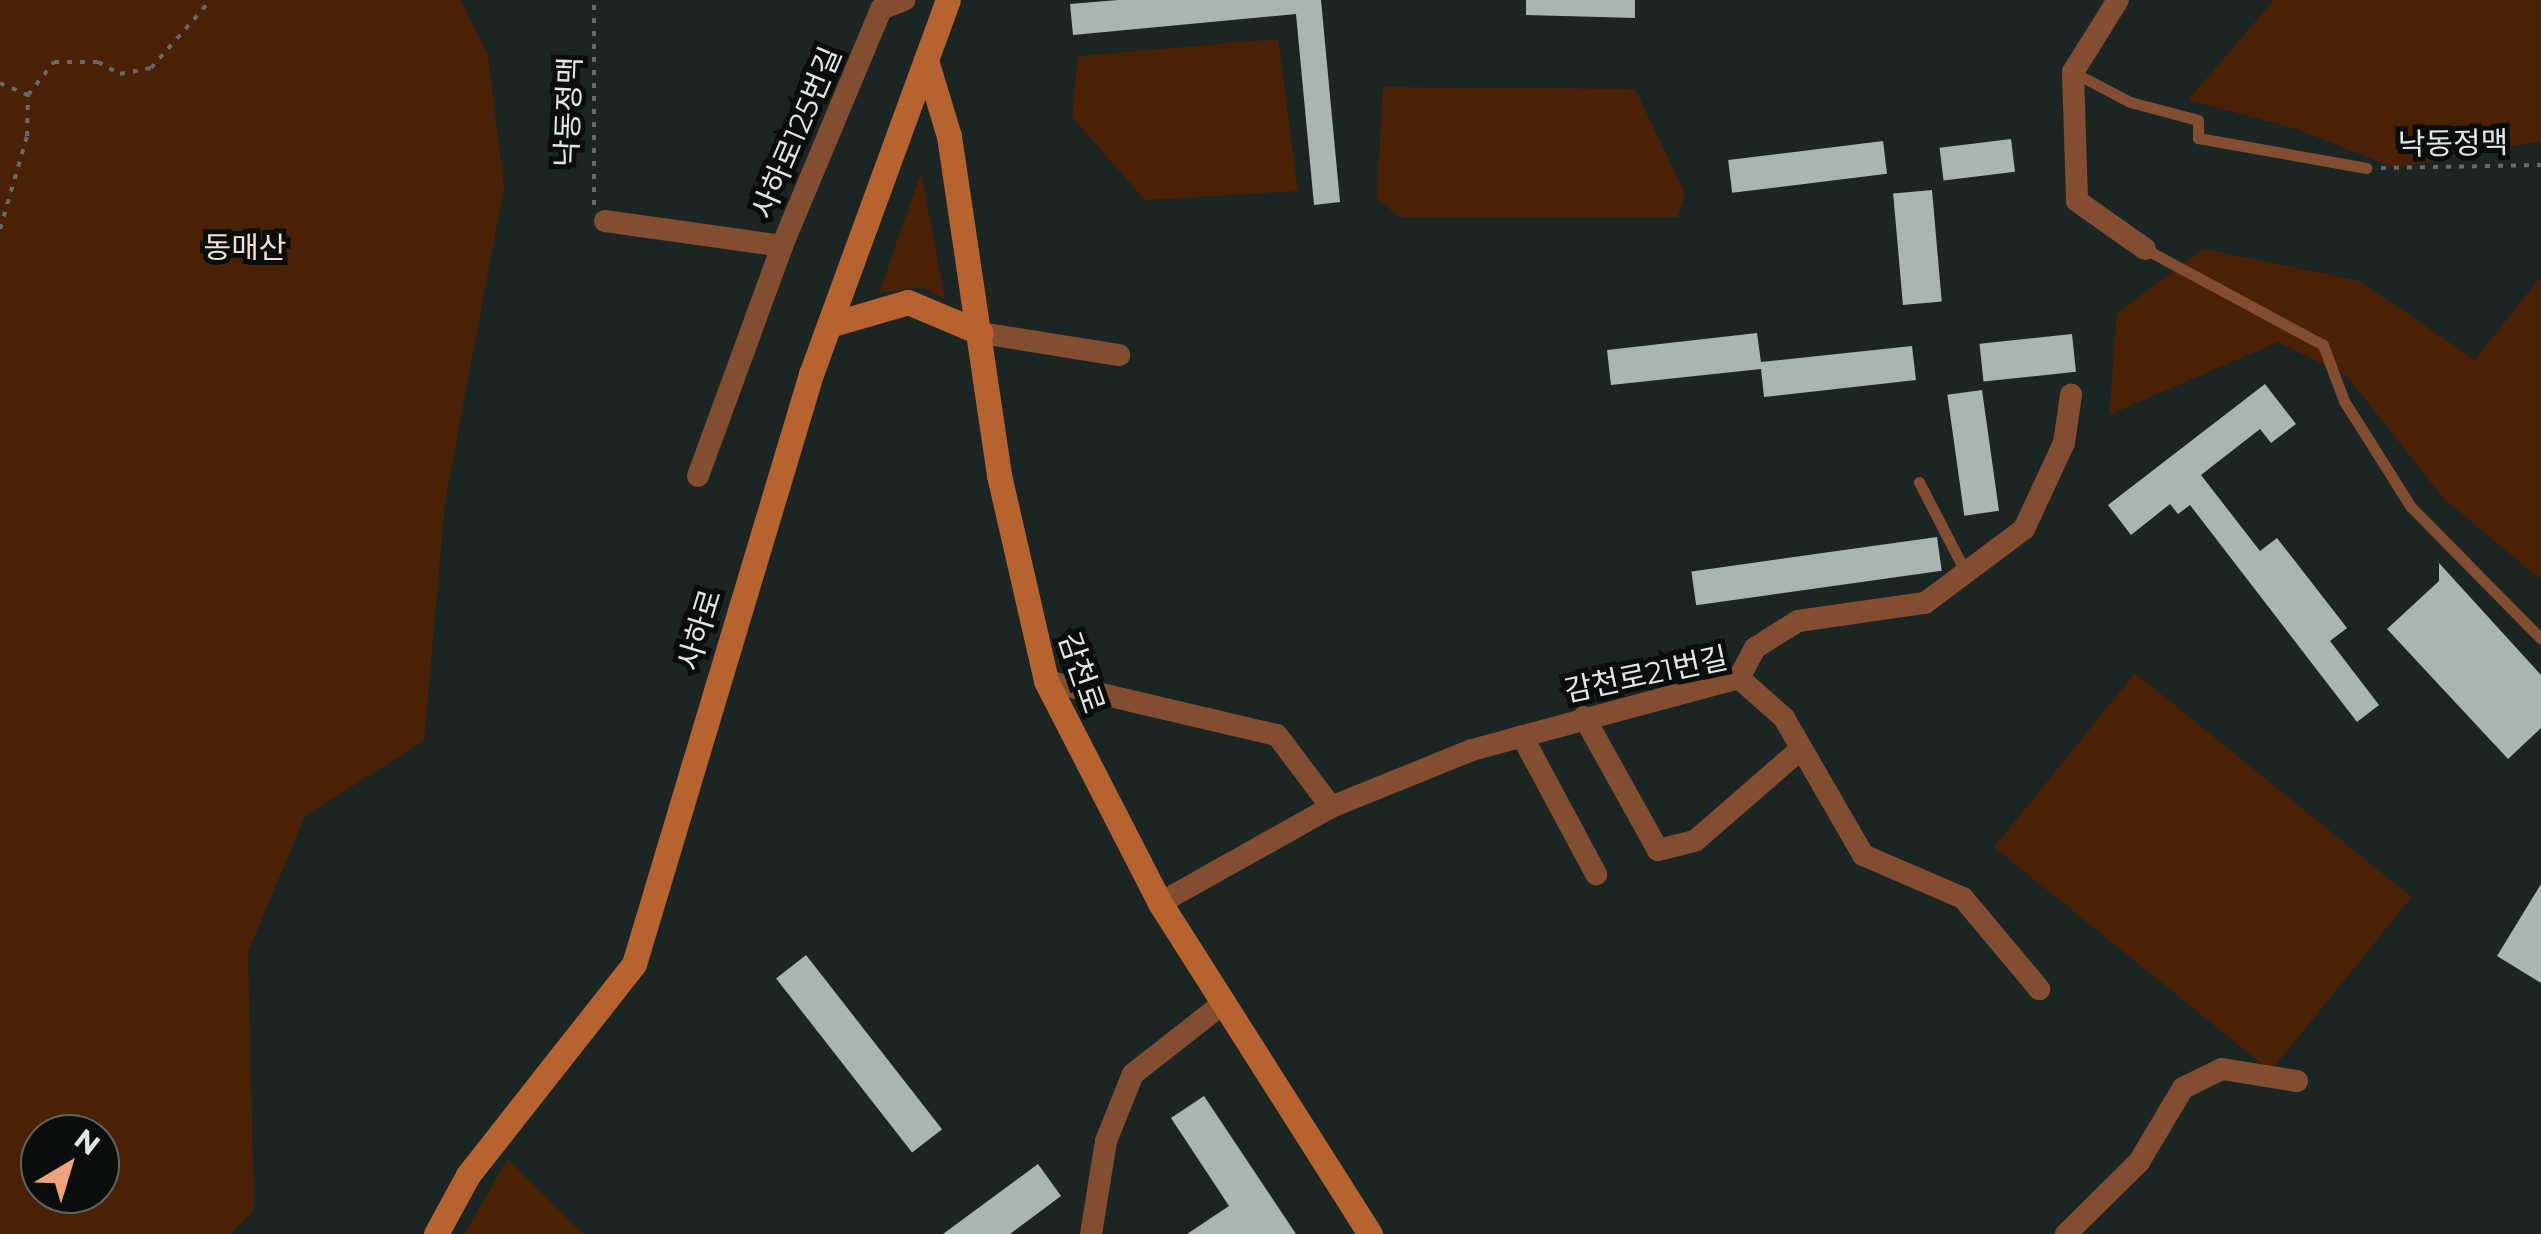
<!DOCTYPE html>
<html>
<head>
<meta charset="utf-8">
<style>
	body { margin:0 }
	#map { position:relative; width:2541px; height:1234px; overflow:hidden; background:#1b2523; font-family:Montserrat,"Noto Sans KR",sans-serif }
	div>[style] { position:absolute }
	.green>* { inset:0; background:#4b2105; transform-origin:0 0 }
	.building>* { inset:0; background:#a8b5b2; transform-origin:0 0 }
	.path>* { height:4px; margin-top:-2px; transform-origin:0; background:repeating-linear-gradient(90deg,#636c6a 0 5px,transparent 0 13px) }
	.lane>* { height:11px; margin:-5.5px; padding:0 5.5px; transform-origin:5.5px; border-radius:5.5px; background:#824d30 }
	.street>* { height:22px; margin:-11px; padding:0 11px; transform-origin:11px; border-radius:11px; background:#824d30 }
	.secondary>* { height:25px; margin:-12.5px; padding:0 12.5px; transform-origin:12.5px; border-radius:12.5px; background:#b76330 }
	span { translate:-50% -50%; white-space:nowrap; text-align:center; line-height:1.15; -webkit-text-stroke:10px #090d0c; paint-order:stroke }
	.street-label { font-size:30px; color:#dfe6e4 }
	.park-label { font-size:30px; color:#f5ded1 }
	.north { position:absolute; left:20px; top:1114px; width:100px; height:100px; box-sizing:border-box; background:#090d0c; border:2px solid #5f6462; border-radius:50%; rotate:38deg; font-size:28px; font-weight:700; line-height:40px; text-align:center; color:#dfe6e4 }
	.north::after { content:''; display:block; margin:auto; width:35px; height:45px; background:#f0a278; clip-path:polygon(50% 0,100% 100%,50% 72%,0 100%) }
</style>
</head>
<body>
<div id="map">
	<div class="green">
		<div style="clip-path:polygon(evenodd,0 0,461px 0,488px 55px,504px 187px,445px 502px,424px 741px,305px 816px,248px 952px,254px 1210px,231px 1234px,0 1234px,0 0,40px 1134px,100px 1134px,100px 1194px,40px 1194px,40px 1134px)"></div>
		<div style="clip-path:polygon(2274px 0,2541px 0,2541px 141px,2395px 168px,2297px 129px,2188px 100px)"></div>
		<div style="clip-path:polygon(1278px 39px,1298px 191px,1145px 200px,1072px 117px,1078px 56px)"></div>
		<div style="clip-path:polygon(1383px 87px,1635px 89px,1685px 193px,1678px 217px,1399px 217px,1377px 198px)"></div>
		<div style="clip-path:polygon(921px 173px,945px 299px,923px 287px,879px 293px)"></div>
		<div style="clip-path:polygon(2204px 249px,2360px 281px,2475px 360px,2541px 276px,2541px 580px,2444px 499px,2347px 376px,2278px 342px,2109px 415px,2117px 313px)"></div>
		<div style="left:2135px;top:673px;width:356px;height:224px;rotate:39deg"></div>
		<div style="clip-path:polygon(508px 1159px,583px 1234px,464px 1234px)"></div>
	</div>
	<div class="building">
		<div style="clip-path:polygon(1118px 0,1321px 0,1340px 202px,1314px 205px,1296px 14px,1073px 35px,1070px 4px)"></div>
		<div style="clip-path:polygon(1526px 0,1635px 0,1635px 18px,1526px 15px)"></div>
		<div style="left:2011px;top:139px;width:33px;height:72px;rotate:83deg"></div>
		<div style="left:1883px;top:141px;width:33px;height:156px;rotate:83deg"></div>
		<div style="left:1932px;top:190px;width:112px;height:39px;rotate:85deg"></div>
		<div style="clip-path:polygon(1757px 333px,1761px 362px,1912px 346px,1916px 380px,1764px 397px,1761px 369px,1611px 385px,1607px 350px)"></div>
		<div style="left:2072px;top:334px;width:38px;height:93px;rotate:84deg"></div>
		<div style="clip-path:polygon(2265px 384px,2296px 424px,2271px 443px,2260px 429px,2201px 475px,2260px 551px,2277px 538px,2347px 628px,2330px 641px,2379px 705px,2357px 722px,2190px 505px,2178px 514px,2170px 504px,2131px 535px,2108px 505px)"></div>
		<div style="left:1982px;top:390px;width:122px;height:35px;rotate:82deg"></div>
		<div style="left:1937px;top:537px;width:34px;height:248px;rotate:82deg"></div>
		<div style="clip-path:polygon(2439px 563px,2541px 675px,2541px 728px,2508px 759px,2387px 629px,2439px 581px)"></div>
		<div style="clip-path:polygon(2541px 884px,2541px 983px,2497px 956px)"></div>
		<div style="left:806px;top:955px;width:221px;height:38px;rotate:52deg"></div>
		<div style="clip-path:polygon(1204px 1096px,1296px 1234px,1187px 1234px,1229px 1206px,1171px 1118px)"></div>
		<div style="clip-path:polygon(1038px 1164px,1061px 1196px,1010px 1234px,943px 1234px)"></div>
	</div>
	<div class="path">
		<div style="left:0;top:83px;width:30px;rotate:23deg"></div>
		<div style="left:28px;top:95px;width:42px;rotate:-51.8deg"></div>
		<div style="left:54px;top:62px;width:44px"></div>
		<div style="left:98px;top:62px;width:25px;rotate:29deg"></div>
		<div style="left:120px;top:74px;width:32px;rotate:-11deg"></div>
		<div style="left:151px;top:68px;width:91px;rotate:-48.6deg"></div>
		<div style="left:2381px;top:168px;width:160px;rotate:-1.1deg"></div>
		<div style="left:594px;top:205px;width:205px;rotate:-90deg"></div>
		<div style="left:0;top:229px;width:97px;rotate:-73.8deg"></div>
		<div style="left:27px;top:136px;width:41px;rotate:-88.6deg"></div>
	</div>
	<div class="lane">
		<div style="left:2073px;top:72px;width:64px;rotate:27.8deg"></div>
		<div style="left:2130px;top:102px;width:70px;rotate:14.8deg"></div>
		<div style="left:2198px;top:120px;width:18px;rotate:90deg"></div>
		<div style="left:2198px;top:138px;width:171px;rotate:10.1deg"></div>
		<div style="left:2145px;top:249px;width:202px;rotate:28.3deg"></div>
		<div style="left:2323px;top:345px;width:60px;rotate:69.4deg"></div>
		<div style="left:2344px;top:401px;width:125px;rotate:57.7deg"></div>
		<div style="left:2411px;top:507px;width:185px;rotate:45.4deg"></div>
		<div style="left:1919px;top:482px;width:102px;rotate:62.7deg"></div>
	</div>
	<div class="street">
		<div style="left:2118px;top:0;width:85px;rotate:122deg"></div>
		<div style="left:2073px;top:72px;width:129px;rotate:88.2deg"></div>
		<div style="left:2077px;top:201px;width:83px;rotate:35.2deg"></div>
		<div style="left:605px;top:221px;width:179px;rotate:8deg"></div>
		<div style="left:782px;top:246px;width:257px;rotate:-67.3deg"></div>
		<div style="left:881px;top:9px;width:25px;rotate:-21deg"></div>
		<div style="left:981px;top:333px;width:140px;rotate:9.1deg"></div>
		<div style="left:698px;top:476px;width:245px;rotate:-69.9deg"></div>
		<div style="left:1739px;top:678px;width:34px;rotate:-62deg"></div>
		<div style="left:1755px;top:648px;width:51px;rotate:-32.1deg"></div>
		<div style="left:1798px;top:621px;width:128px;rotate:-8.1deg"></div>
		<div style="left:1925px;top:603px;width:124px;rotate:-36.8deg"></div>
		<div style="left:2024px;top:529px;width:95px;rotate:-65.1deg"></div>
		<div style="left:2064px;top:443px;width:49px;rotate:-81.7deg"></div>
		<div style="left:1046px;top:681px;width:237px;rotate:13.2deg"></div>
		<div style="left:1277px;top:735px;width:90px;rotate:53.1deg"></div>
		<div style="left:1584px;top:717px;width:152px;rotate:60.9deg"></div>
		<div style="left:1658px;top:850px;width:38px;rotate:-14deg"></div>
		<div style="left:1695px;top:841px;width:140px;rotate:-41deg"></div>
		<div style="left:1522px;top:736px;width:157px;rotate:61.8deg"></div>
		<div style="left:1160px;top:903px;width:196px;rotate:-29.3deg"></div>
		<div style="left:1331px;top:807px;width:152px;rotate:-22deg"></div>
		<div style="left:1472px;top:750px;width:277px;rotate:-15.1deg"></div>
		<div style="left:1739px;top:678px;width:60px;rotate:41.6deg"></div>
		<div style="left:1784px;top:718px;width:158px;rotate:60deg"></div>
		<div style="left:1863px;top:855px;width:109px;rotate:23.3deg"></div>
		<div style="left:1963px;top:898px;width:119px;rotate:50.1deg"></div>
		<div style="left:1091px;top:1234px;width:94px;rotate:-80.8deg"></div>
		<div style="left:1106px;top:1141px;width:72px;rotate:-68.1deg"></div>
		<div style="left:1133px;top:1074px;width:112px;rotate:-38.1deg"></div>
		<div style="left:2066px;top:1234px;width:103px;rotate:-44.6deg"></div>
		<div style="left:2139px;top:1162px;width:86px;rotate:-59.3deg"></div>
		<div style="left:2183px;top:1088px;width:43px;rotate:-26deg"></div>
		<div style="left:2222px;top:1069px;width:76px;rotate:9.1deg"></div>
	</div>
	<div class="secondary">
		<div style="left:926px;top:60px;width:79px;rotate:73.2deg"></div>
		<div style="left:949px;top:136px;width:343px;rotate:81.6deg"></div>
		<div style="left:999px;top:475px;width:211px;rotate:77.1deg"></div>
		<div style="left:1046px;top:681px;width:250px;rotate:62.8deg"></div>
		<div style="left:1160px;top:903px;width:392px;rotate:57.6deg"></div>
		<div style="left:829px;top:325px;width:82px;rotate:-16.2deg"></div>
		<div style="left:908px;top:302px;width:79px;rotate:23deg"></div>
		<div style="left:436px;top:1234px;width:67px;rotate:-61.5deg"></div>
		<div style="left:468px;top:1175px;width:268px;rotate:-51.8deg"></div>
		<div style="left:634px;top:964px;width:616px;rotate:-73.3deg"></div>
		<div style="left:811px;top:374px;width:398px;rotate:-69.9deg"></div>
	</div>
	<div class="street-label">
		<span style="left:569px;top:112px;rotate:-88deg">낙동정맥</span>
		<span style="left:797px;top:133px;rotate:-67deg">사하로125번길</span>
		<span style="left:2453px;top:144px;rotate:-1deg">낙동정맥</span>
		<span style="left:700px;top:630px;rotate:-73deg">사하로</span>
		<span style="left:1081px;top:673px;rotate:71deg">감천로</span>
		<span style="left:1646px;top:675px;rotate:-12deg">감천로21번길</span>
	</div>
	<div class="park-label">
		<span style="left:245px;top:248px">동매산</span>
	</div>
	<div class="north">N</div>
</div>
</body>
</html>
